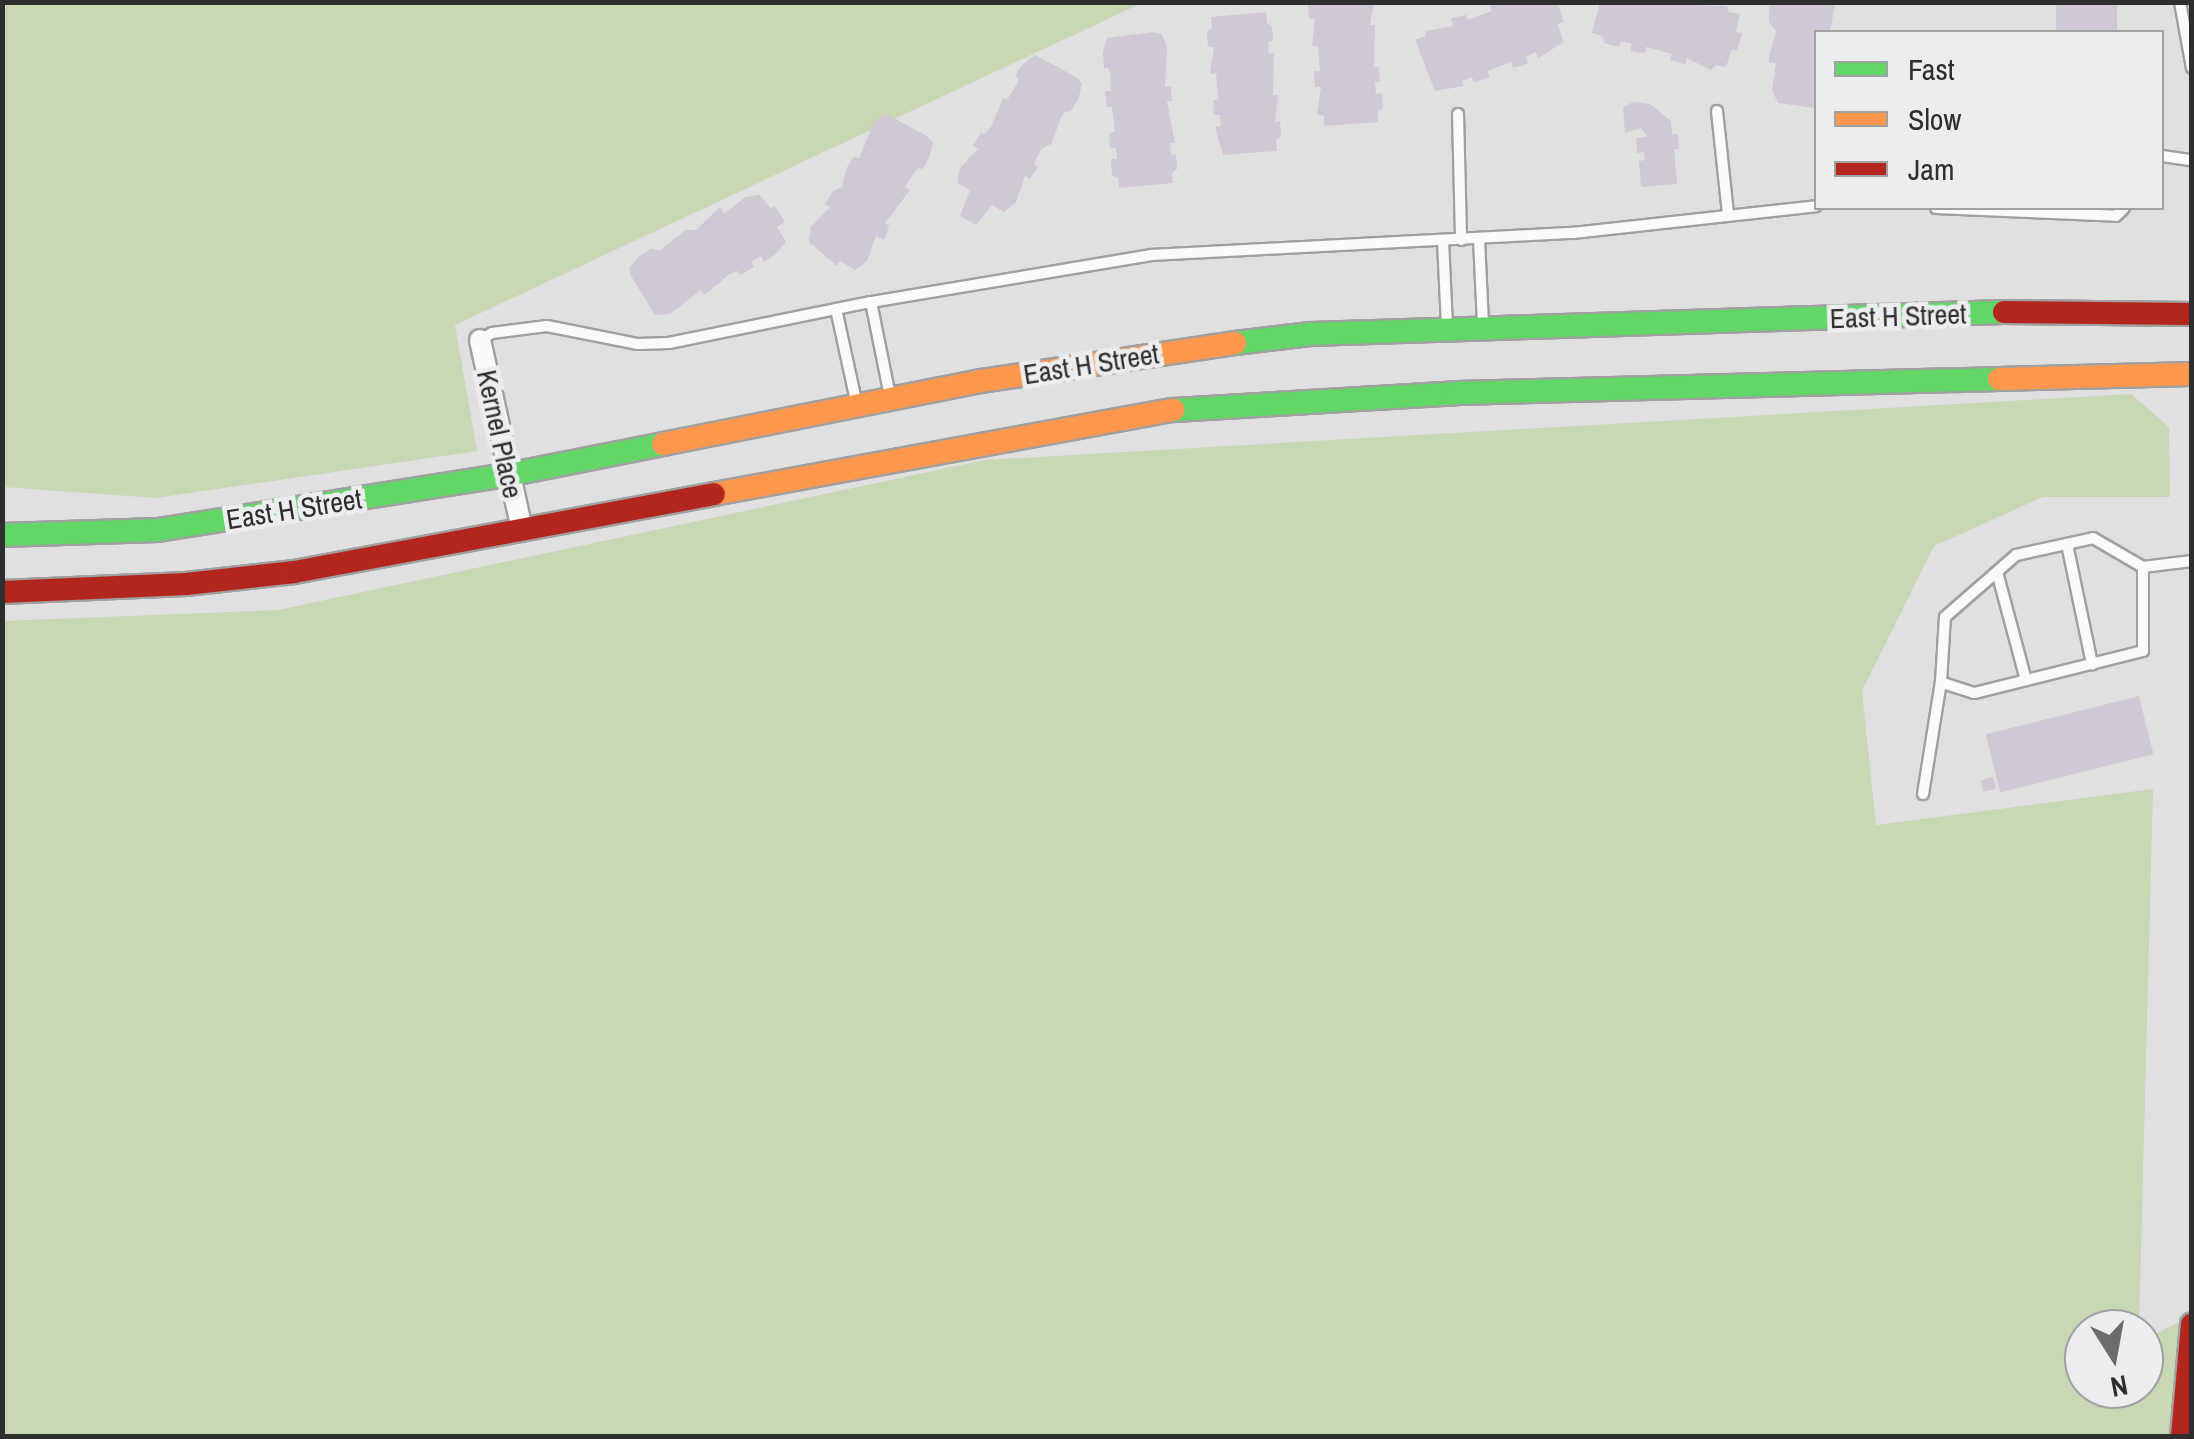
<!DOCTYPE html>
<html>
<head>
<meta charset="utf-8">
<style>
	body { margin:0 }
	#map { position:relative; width:2194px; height:1439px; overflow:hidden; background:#e0e0e1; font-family:"Archivo Narrow",sans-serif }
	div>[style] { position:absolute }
	.green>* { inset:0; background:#c8d7b4 }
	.building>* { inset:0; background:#d1c8d5; transform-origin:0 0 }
	.roads { filter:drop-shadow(2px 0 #a0a0a0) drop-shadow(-2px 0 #a0a0a0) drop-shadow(0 2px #a0a0a0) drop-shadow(0 -2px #a0a0a0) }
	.lane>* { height:10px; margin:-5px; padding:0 5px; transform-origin:5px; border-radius:5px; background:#fafafa }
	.street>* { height:20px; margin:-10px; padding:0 10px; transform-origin:10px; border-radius:10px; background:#fafafa }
	.fast>* { height:22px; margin:-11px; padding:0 11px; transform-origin:11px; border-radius:11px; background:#63d668 }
	.slow>* { height:22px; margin:-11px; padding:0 11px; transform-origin:11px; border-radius:11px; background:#ff974d }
	.jam>* { height:22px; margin:-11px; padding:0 11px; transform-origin:11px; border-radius:11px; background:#b3261e }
	span { translate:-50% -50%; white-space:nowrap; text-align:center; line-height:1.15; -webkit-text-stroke:9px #ecedef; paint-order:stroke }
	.street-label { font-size:28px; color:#2e2e2f }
	.frame { position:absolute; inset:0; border:5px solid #2e2e2f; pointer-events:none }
	.legend { position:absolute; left:1814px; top:30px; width:350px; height:180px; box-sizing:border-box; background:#ecedef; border:2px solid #a0a1a2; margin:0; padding:12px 18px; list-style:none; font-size:30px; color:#2e2e2f }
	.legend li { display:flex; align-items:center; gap:20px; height:50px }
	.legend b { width:50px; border:2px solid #a0a1a2 }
	.north { position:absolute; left:2064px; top:1309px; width:100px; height:100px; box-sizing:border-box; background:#ecedef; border:2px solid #a0a1a2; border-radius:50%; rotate:169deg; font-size:28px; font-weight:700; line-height:40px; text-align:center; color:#2e2e2f }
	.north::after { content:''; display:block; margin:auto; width:35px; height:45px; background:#6c6c6d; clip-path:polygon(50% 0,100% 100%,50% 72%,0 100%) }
</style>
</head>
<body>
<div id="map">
	<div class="green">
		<div style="clip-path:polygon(2px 3px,1142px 3px,455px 325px,477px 451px,156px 498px,3px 487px)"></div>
		<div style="clip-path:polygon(2131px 394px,2169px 427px,2170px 497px,2043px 497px,1934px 546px,1862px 691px,1876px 825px,2153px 789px,2139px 1329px,2084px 1329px,2084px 1389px,2144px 1389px,2144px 1340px,2191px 1316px,2191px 1436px,3px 1436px,2px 621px,278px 610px,985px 460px)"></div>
	</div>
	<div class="building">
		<div style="clip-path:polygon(1374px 2px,1370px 25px,1375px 25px,1374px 67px,1379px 67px,1380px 82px,1375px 82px,1376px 94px,1382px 93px,1383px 108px,1378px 111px,1378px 122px,1324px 126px,1324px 116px,1317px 114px,1321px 87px,1315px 87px,1314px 71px,1320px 71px,1318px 46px,1312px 46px,1315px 18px,1309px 19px,1308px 3px)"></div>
		<div style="clip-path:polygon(1499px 2px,1558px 5px,1564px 22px,1557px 24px,1564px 42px,1538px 58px,1536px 52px,1526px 57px,1528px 63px,1524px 65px,1513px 68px,1511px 62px,1487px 71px,1490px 77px,1474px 83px,1472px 77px,1462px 81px,1464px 86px,1435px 91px,1415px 40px,1425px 36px,1426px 31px,1453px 26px,1451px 18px,1466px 15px,1468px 20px,1492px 11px,1490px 6px)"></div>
		<div style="clip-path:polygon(1600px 2px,1727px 6px,1729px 12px,1740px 14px,1736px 32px,1742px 33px,1737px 51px,1732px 49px,1726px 67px,1716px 65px,1711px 70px,1687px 58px,1685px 65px,1681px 63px,1670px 60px,1672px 54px,1646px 47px,1645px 53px,1630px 51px,1632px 44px,1621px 41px,1619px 47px,1604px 43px,1603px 36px,1592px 33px)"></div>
		<div style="clip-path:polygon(1774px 2px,1835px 4px,1830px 32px,1816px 32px,1814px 108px,1778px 103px,1772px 90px,1776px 63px,1769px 62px,1769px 57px,1776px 31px,1769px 22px,1769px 7px)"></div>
		<div style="left:2056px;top:2px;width:61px;height:30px"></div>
		<div style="clip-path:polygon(1266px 12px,1267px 23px,1272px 26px,1273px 41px,1268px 42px,1269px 54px,1274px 53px,1273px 95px,1278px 95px,1275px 122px,1280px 121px,1281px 136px,1276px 140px,1277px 151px,1223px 155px,1215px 127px,1221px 126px,1220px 115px,1214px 115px,1213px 100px,1218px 99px,1216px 73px,1210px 74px,1214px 47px,1208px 47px,1207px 32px,1212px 28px,1211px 17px)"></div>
		<div style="clip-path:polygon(1153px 32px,1162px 34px,1167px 47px,1165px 87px,1171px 86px,1172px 101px,1167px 101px,1175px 143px,1170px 143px,1171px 155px,1176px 154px,1177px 169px,1172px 173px,1173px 183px,1119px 188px,1118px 178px,1112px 175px,1111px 159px,1117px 159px,1116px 148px,1110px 148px,1109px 133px,1115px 132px,1112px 107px,1107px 107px,1105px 91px,1111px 91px,1110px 74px,1108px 67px,1104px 68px,1103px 52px,1107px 38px)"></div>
		<div style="clip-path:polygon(1035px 55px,1076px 77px,1082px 83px,1079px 97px,1071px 111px,1063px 113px,1051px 144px,1041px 149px,1034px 164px,1038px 167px,1030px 179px,1025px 176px,1016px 202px,1004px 212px,992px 205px,976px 225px,960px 216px,970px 190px,957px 183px,960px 168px,978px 149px,973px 146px,981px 132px,985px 134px,991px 127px,1003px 98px,1007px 100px,1016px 85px,1019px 79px,1015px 76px,1023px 64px)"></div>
		<div style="clip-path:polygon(1633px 102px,1650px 104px,1671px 121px,1672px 134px,1678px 134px,1679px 149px,1674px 149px,1677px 184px,1641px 187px,1639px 161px,1645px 160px,1644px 152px,1637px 153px,1636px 138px,1647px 137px,1641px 128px,1625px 133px,1623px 107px)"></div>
		<div style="clip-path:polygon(886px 114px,927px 136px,933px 142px,930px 156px,922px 170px,919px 167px,914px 173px,905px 187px,910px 190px,885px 223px,889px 225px,886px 236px,883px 240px,876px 236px,867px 261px,855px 270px,840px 261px,837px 266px,809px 242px,811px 227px,830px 207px,825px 204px,833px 191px,842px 187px,846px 169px,854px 156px,859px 159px,874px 122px)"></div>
		<div style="clip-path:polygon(760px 195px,770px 208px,775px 206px,785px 222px,777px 227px,786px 242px,776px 254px,764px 262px,761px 256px,751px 262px,754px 267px,740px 275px,738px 271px,730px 274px,704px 295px,701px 290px,670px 314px,655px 315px,631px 276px,629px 268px,638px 257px,651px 249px,660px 250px,686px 230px,696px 230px,720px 207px,724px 214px,745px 197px)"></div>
		<div style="left:2139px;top:696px;width:60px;height:158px;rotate:76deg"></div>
		<div style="left:1993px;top:777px;width:12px;height:13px;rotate:76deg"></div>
	</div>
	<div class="roads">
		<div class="lane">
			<div style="left:2180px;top:2px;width:67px;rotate:79.7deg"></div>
			<div style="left:1717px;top:111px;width:104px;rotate:83.9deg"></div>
			<div style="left:1458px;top:114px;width:126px;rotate:88.6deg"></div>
			<div style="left:2162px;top:156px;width:30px;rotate:8deg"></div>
			<div style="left:1936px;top:208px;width:180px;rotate:2.5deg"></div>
			<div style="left:2116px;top:216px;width:11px;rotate:-45deg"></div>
			<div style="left:1479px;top:239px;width:85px;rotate:87.3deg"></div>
			<div style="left:1443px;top:241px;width:84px;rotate:87.3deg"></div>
			<div style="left:871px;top:302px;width:96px;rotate:78.6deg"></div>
			<div style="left:836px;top:309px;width:94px;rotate:77.7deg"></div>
			<div style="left:480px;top:340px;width:14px;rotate:-30deg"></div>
			<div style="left:492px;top:333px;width:55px;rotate:-7.3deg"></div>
			<div style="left:547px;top:326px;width:93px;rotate:11.2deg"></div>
			<div style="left:638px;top:344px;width:31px;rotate:-2deg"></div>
			<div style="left:669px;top:343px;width:206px;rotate:-11.5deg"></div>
			<div style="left:871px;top:302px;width:284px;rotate:-9.5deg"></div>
			<div style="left:1151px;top:255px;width:423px;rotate:-3deg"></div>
			<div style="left:1573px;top:233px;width:244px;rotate:-6.3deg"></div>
			<div style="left:2067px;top:544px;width:123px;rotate:78.2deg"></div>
			<div style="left:2143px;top:567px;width:84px;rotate:90deg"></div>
			<div style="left:2143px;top:651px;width:174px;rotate:166deg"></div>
			<div style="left:1974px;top:693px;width:35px;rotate:-162deg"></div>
			<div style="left:1941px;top:682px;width:65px;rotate:-86.5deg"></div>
			<div style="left:1945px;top:617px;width:94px;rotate:-41.1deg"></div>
			<div style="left:2016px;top:555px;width:79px;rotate:-12.4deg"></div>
			<div style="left:2093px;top:538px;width:58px;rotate:30.1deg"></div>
			<div style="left:2143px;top:567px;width:49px;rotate:-7deg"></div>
			<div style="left:1997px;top:572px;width:112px;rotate:75deg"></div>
			<div style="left:1923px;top:794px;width:113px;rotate:-80.9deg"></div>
		</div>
		<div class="street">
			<div style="left:480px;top:340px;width:194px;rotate:77.5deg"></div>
		</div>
		<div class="fast">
			<div style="left:1235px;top:343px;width:76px;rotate:-6.8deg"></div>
			<div style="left:1310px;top:334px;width:694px;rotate:-1.82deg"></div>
			<div style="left:1173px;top:410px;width:285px;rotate:-3.4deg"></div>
			<div style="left:1457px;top:393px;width:542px;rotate:-1.48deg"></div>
			<div style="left:2px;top:535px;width:156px;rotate:-1.8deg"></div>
			<div style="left:158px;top:530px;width:353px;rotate:-9deg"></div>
			<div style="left:507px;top:475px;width:159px;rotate:-11.2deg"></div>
		</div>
		<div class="slow">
			<div style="left:1999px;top:379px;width:193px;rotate:-1.5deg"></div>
			<div style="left:663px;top:444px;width:324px;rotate:-11.2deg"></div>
			<div style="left:981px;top:381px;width:257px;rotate:-8.5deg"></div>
			<div style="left:714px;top:494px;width:467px;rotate:-10.4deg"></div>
		</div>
		<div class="jam">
			<div style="left:2004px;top:312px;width:188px;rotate:0.6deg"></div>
			<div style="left:2px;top:592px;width:184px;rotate:-2.5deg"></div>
			<div style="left:186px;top:584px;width:109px;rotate:-6.3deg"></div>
			<div style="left:294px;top:572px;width:427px;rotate:-10.5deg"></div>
			<div style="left:2182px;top:1436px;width:112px;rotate:-84.9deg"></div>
		</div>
	</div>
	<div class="street-label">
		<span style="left:1898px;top:316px;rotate:-2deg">East H Street</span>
		<span style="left:1091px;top:364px;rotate:-9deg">East H Street</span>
		<span style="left:500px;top:434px;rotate:78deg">Kernel Place</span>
		<span style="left:294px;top:509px;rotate:-9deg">East H Street</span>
	</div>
	<div class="frame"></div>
	<ul class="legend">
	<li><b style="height:12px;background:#63d668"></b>Fast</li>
	<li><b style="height:12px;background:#ff974d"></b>Slow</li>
	<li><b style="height:12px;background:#b3261e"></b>Jam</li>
	</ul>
	<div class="north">N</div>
</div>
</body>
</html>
